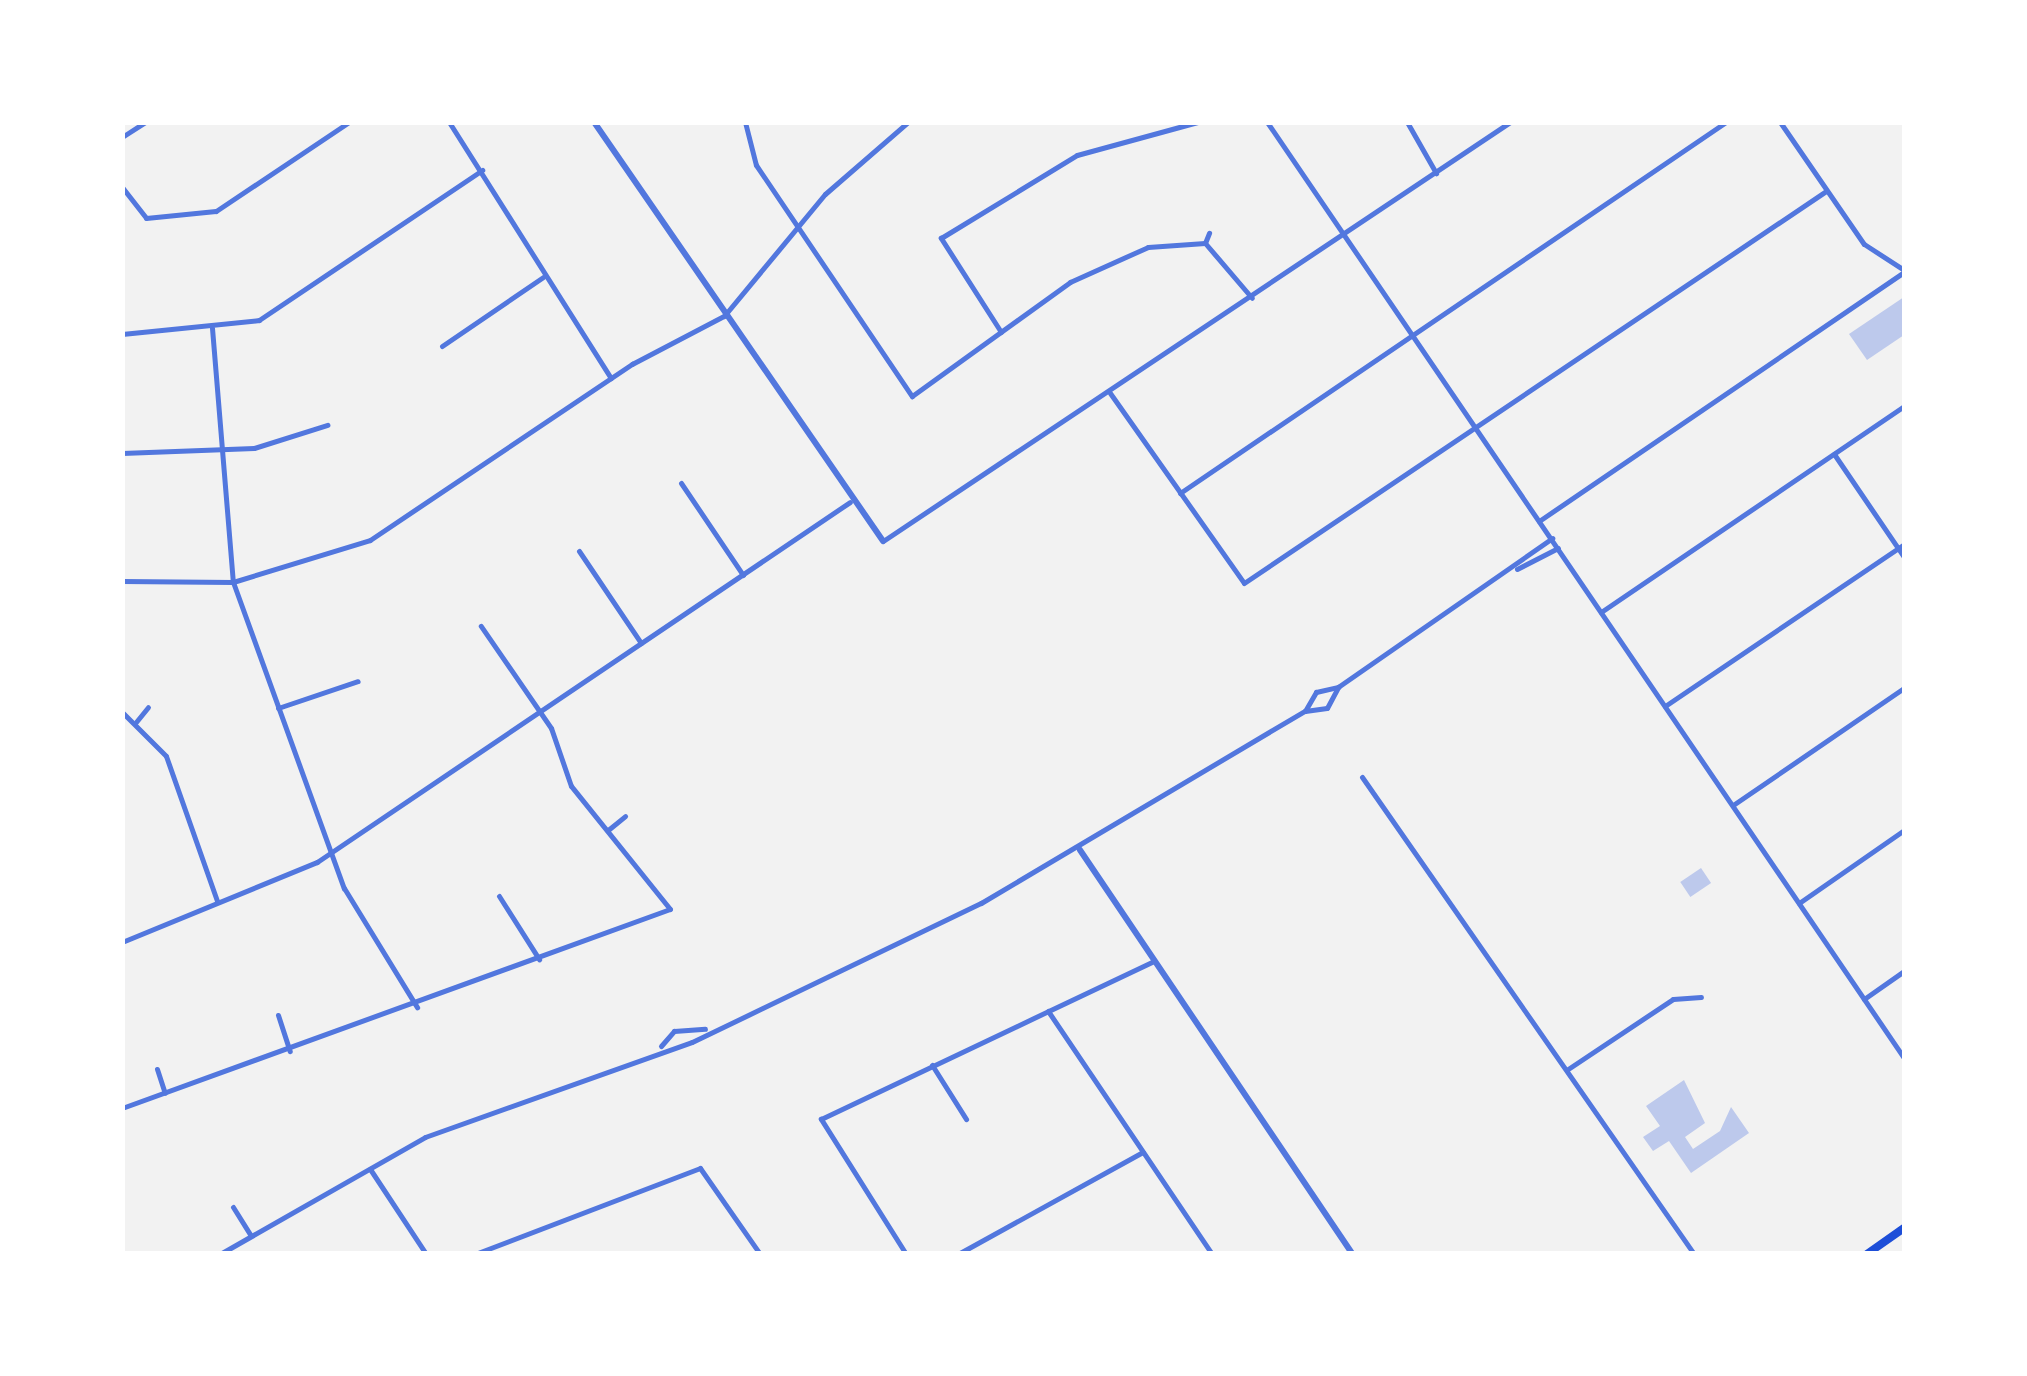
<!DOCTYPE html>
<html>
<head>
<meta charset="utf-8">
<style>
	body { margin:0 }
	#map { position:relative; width:2027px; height:1376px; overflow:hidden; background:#f2f2f2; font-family:"Asap Condensed",sans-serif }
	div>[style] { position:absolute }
	.building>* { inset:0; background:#bdc9ec; transform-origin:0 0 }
	.minor>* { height:5px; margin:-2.5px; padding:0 2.5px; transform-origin:2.5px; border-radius:2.5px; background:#5277de }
	.tertiary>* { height:6px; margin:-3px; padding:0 3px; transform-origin:3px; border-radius:3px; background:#5277de }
	.primary>* { height:8px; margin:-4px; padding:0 4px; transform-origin:4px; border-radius:4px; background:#1d4ed8 }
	span { translate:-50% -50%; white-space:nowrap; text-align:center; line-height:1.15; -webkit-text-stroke:8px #fff; paint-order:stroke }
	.frame { position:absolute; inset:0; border:125px solid #fff; pointer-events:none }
</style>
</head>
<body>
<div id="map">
	<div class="building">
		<div style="clip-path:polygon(1904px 297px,1904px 335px,1867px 360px,1849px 334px)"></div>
		<div style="left:1701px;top:868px;width:18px;height:25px;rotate:56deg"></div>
		<div style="clip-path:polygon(1684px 1080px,1705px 1123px,1685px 1137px,1693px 1149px,1720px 1131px,1731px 1107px,1749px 1133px,1691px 1173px,1669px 1141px,1653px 1151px,1643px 1137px,1660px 1126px,1646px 1106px)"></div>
	</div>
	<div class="minor">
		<div style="left:449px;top:122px;width:303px;rotate:57.7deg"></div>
		<div style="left:745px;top:122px;width:44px;rotate:75.7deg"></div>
		<div style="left:756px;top:165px;width:279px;rotate:56deg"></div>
		<div style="left:912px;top:396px;width:195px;rotate:-35.8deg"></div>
		<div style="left:1070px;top:282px;width:85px;rotate:-24.2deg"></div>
		<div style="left:1148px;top:247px;width:57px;rotate:-4deg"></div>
		<div style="left:1205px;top:243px;width:72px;rotate:49.5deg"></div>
		<div style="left:1267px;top:122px;width:1132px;rotate:55.76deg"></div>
		<div style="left:1407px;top:122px;width:59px;rotate:60.4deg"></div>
		<div style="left:1780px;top:122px;width:148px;rotate:55.5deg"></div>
		<div style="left:1864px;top:244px;width:48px;rotate:33deg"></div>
		<div style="left:122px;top:137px;width:27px;rotate:-33deg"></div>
		<div style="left:122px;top:187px;width:39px;rotate:52deg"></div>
		<div style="left:146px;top:218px;width:70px;rotate:-5.7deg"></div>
		<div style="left:216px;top:211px;width:160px;rotate:-33.8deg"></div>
		<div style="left:1205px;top:243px;width:11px;rotate:-68deg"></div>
		<div style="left:212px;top:328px;width:255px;rotate:85.3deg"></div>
		<div style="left:233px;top:582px;width:326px;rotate:70.1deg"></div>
		<div style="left:344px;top:888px;width:140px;rotate:58.5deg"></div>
		<div style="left:1001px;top:332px;width:112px;rotate:-122.6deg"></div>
		<div style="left:941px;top:238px;width:159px;rotate:-31.4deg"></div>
		<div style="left:1077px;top:155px;width:125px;rotate:-15.3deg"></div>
		<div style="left:122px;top:334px;width:138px;rotate:-5.8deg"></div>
		<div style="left:259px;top:320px;width:269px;rotate:-33.9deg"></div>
		<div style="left:442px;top:346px;width:122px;rotate:-34.3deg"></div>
		<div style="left:1110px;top:393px;width:232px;rotate:54.8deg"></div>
		<div style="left:1244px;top:583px;width:702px;rotate:-33.96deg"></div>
		<div style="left:122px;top:453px;width:132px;rotate:-2.2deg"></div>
		<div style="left:254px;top:448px;width:77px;rotate:-17.5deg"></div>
		<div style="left:1834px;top:454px;width:125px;rotate:55.8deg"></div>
		<div style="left:681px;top:483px;width:111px;rotate:56deg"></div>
		<div style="left:1180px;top:493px;width:660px;rotate:-34.2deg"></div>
		<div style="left:1539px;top:521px;width:442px;rotate:-34.3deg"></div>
		<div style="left:883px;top:541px;width:754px;rotate:-33.75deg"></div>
		<div style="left:579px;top:551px;width:111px;rotate:56deg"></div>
		<div style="left:1517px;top:569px;width:46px;rotate:-27.1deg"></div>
		<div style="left:122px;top:581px;width:111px;rotate:0.5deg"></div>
		<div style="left:233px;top:582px;width:143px;rotate:-17deg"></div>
		<div style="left:370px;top:540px;width:316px;rotate:-33.9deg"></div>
		<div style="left:632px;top:364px;width:104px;rotate:-27.6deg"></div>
		<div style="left:724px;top:316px;width:158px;rotate:-50.4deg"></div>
		<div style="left:825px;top:194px;width:110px;rotate:-40.9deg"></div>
		<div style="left:1601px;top:612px;width:366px;rotate:-34.2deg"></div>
		<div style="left:1665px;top:706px;width:289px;rotate:-34.1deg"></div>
		<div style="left:278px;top:708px;width:84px;rotate:-18.6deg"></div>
		<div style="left:1305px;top:711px;width:22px;rotate:-60deg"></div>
		<div style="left:1316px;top:692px;width:23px;rotate:-13deg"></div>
		<div style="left:1338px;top:687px;width:261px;rotate:-34.8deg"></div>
		<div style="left:122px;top:712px;width:62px;rotate:45deg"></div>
		<div style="left:166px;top:756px;width:154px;rotate:70.6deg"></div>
		<div style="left:136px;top:722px;width:19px;rotate:-51deg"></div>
		<div style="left:1362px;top:777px;width:581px;rotate:55.16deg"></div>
		<div style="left:1733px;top:805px;width:207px;rotate:-34.4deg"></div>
		<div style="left:608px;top:830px;width:22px;rotate:-39deg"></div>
		<div style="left:499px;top:896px;width:75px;rotate:57.6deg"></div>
		<div style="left:1799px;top:903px;width:128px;rotate:-34.8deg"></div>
		<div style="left:122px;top:942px;width:211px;rotate:-22.3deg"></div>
		<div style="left:317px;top:862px;width:643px;rotate:-34.04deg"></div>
		<div style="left:1864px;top:999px;width:49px;rotate:-35deg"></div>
		<div style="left:1048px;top:1011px;width:293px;rotate:56deg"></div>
		<div style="left:278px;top:1015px;width:38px;rotate:72deg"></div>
		<div style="left:661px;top:1046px;width:20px;rotate:-49deg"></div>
		<div style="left:674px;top:1031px;width:31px;rotate:-4deg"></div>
		<div style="left:932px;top:1065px;width:64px;rotate:57.8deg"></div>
		<div style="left:157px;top:1069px;width:25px;rotate:72deg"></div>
		<div style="left:1568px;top:1069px;width:126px;rotate:-33.7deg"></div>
		<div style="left:1673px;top:999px;width:28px;rotate:-4deg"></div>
		<div style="left:122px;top:1108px;width:583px;rotate:-19.96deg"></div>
		<div style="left:670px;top:909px;width:158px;rotate:-128.8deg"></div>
		<div style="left:571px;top:786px;width:61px;rotate:-109deg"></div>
		<div style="left:551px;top:728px;width:124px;rotate:-124.5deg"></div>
		<div style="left:370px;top:1169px;width:102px;rotate:56.6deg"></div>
		<div style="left:233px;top:1207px;width:34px;rotate:58deg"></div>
		<div style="left:220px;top:1254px;width:236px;rotate:-29.7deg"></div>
		<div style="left:425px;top:1137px;width:283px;rotate:-19.6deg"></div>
		<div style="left:692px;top:1042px;width:321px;rotate:-25.7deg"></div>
		<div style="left:981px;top:903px;width:377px;rotate:-30.7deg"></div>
		<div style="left:1305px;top:711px;width:22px;rotate:-8deg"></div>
		<div style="left:1327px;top:708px;width:24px;rotate:-62deg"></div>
		<div style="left:475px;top:1254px;width:241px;rotate:-20.9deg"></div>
		<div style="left:700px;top:1168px;width:105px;rotate:55.1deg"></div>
		<div style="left:906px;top:1254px;width:160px;rotate:-122.2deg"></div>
		<div style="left:821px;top:1119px;width:368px;rotate:-25.4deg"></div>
		<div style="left:958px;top:1254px;width:211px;rotate:-28.9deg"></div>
	</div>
	<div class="tertiary">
		<div style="left:594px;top:122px;width:509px;rotate:55.4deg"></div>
		<div style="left:1080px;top:850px;width:487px;rotate:56deg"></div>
	</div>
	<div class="primary">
		<div style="left:1867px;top:1254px;width:45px;rotate:-35.1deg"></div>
	</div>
	<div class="frame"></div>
</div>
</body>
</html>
